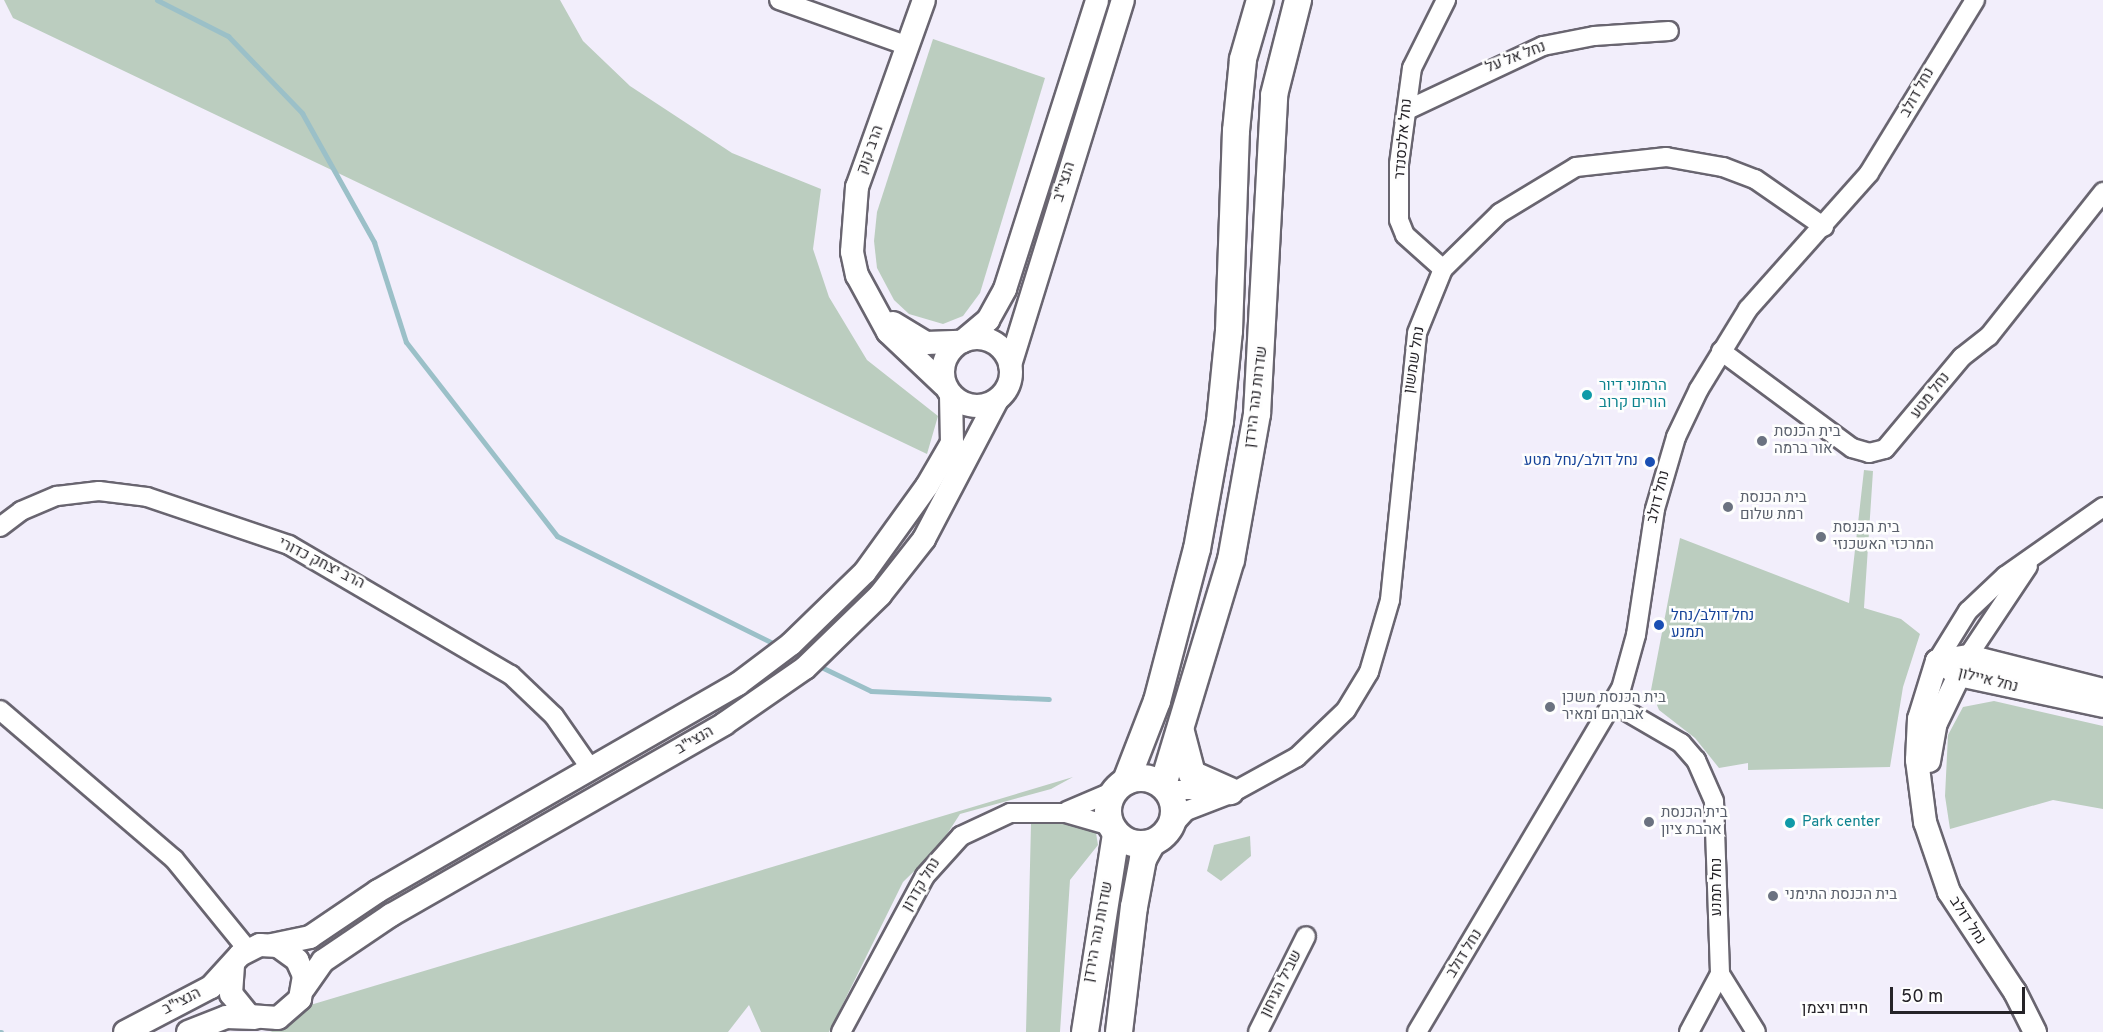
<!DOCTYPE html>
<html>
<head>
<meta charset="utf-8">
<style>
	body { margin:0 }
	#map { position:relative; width:2103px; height:1032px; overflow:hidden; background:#f2eefb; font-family:Overpass,Heebo,sans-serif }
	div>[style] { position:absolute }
	.green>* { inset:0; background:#bbcdbf }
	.stream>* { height:5px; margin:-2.5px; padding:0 2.5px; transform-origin:2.5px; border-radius:2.5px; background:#9bc0c8 }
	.roads { filter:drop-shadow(2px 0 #696570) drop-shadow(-2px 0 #696570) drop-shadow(0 2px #696570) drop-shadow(0 -2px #696570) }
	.minor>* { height:18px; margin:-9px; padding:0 9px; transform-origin:9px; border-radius:9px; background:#fff }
	.tertiary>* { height:22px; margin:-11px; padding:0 11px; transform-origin:11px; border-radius:11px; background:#fff }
	.tertiary>.ring { margin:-11px; padding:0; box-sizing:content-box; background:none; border:22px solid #fff; border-radius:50% }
	.secondary>* { height:26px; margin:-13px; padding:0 13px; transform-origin:13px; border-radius:13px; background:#fff }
	.secondary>.ring { margin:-13px; padding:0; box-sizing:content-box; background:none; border:26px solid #fff; border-radius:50% }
	.dots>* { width:16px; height:16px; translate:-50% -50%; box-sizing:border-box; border:3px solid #fefefe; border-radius:50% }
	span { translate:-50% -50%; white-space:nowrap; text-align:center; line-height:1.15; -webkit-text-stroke:5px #fefefe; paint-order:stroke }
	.street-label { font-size:15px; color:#252328 }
	.culture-label { font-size:15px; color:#0d838f }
	.left { translate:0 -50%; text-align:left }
	.worship-label { font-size:15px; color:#5b616d }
	.transit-label { font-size:15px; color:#164399 }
	.right { translate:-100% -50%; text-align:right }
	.neighbourhood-label { font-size:16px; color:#252328 }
	.scale { position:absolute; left:1890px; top:987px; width:135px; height:27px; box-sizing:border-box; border:3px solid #252328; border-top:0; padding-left:8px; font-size:18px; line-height:21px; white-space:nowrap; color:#252328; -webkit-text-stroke:4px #fefefe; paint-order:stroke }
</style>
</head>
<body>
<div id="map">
	<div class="green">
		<div style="clip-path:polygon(4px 0,560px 0,583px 41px,630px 86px,732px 153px,821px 189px,813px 249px,829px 297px,867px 360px,938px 416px,927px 454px,13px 18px)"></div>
		<div style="clip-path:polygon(933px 39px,1045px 78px,980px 293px,963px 316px,943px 324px,909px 314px,894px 300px,877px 268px,874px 241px,877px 212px)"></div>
		<div style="clip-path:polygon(1864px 470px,1873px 471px,1864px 608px,1901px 619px,1920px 634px,1903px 687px,1890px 767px,1748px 770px,1748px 763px,1719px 768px,1695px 738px,1659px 710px,1651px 690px,1680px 538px,1849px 603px)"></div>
		<div style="clip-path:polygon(1994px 701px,2103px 726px,2103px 809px,2053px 800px,1950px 829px,1945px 796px,1948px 735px,1963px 707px)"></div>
		<div style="clip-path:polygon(1073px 777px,1051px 789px,960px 814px,938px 848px,903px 882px,829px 1032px,761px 1032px,749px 1005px,728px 1032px,270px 1032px,292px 1023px,307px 1006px)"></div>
		<div style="clip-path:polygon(1059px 821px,1080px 824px,1096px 833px,1098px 845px,1070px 880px,1060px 1032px,1026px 1032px,1031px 824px)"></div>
		<div style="clip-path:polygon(1250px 836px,1251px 856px,1221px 881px,1207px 871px,1214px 845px)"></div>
	</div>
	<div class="stream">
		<div style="left:157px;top:0;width:80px;rotate:26.9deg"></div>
		<div style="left:228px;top:36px;width:107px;rotate:46.1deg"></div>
		<div style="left:302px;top:113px;width:148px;rotate:60.8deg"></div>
		<div style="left:374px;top:242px;width:105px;rotate:72.3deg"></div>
		<div style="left:406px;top:342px;width:246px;rotate:52.1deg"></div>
		<div style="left:557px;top:536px;width:248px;rotate:26.4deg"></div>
		<div style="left:817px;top:665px;width:60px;rotate:25.7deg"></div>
		<div style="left:871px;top:691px;width:178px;rotate:2.6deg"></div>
		<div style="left:0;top:1032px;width:1px"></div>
	</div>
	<div class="roads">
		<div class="minor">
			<div style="left:779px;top:0;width:137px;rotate:19.6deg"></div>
			<div style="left:1407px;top:110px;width:150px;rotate:-25.2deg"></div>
			<div style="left:1543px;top:46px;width:52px;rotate:-11.1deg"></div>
			<div style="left:1594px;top:36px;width:75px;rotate:-3.8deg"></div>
			<div style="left:1443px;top:269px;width:51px;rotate:-138.2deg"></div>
			<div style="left:1405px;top:235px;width:16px;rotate:-112deg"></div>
			<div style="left:1399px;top:220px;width:56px;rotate:-90deg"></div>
			<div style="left:1399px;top:164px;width:97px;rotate:-82.3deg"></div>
			<div style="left:1412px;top:68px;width:76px;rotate:-63.4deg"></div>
			<div style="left:1721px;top:351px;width:163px;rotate:36.5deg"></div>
			<div style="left:1852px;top:448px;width:18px;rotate:16deg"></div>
			<div style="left:1869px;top:453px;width:16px;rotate:-14deg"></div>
			<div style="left:1885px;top:449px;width:120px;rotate:-50.1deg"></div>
			<div style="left:1962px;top:357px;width:34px;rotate:-38deg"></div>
			<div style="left:1989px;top:336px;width:184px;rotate:-51.6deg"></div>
			<div style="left:0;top:527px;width:26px;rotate:-37deg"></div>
			<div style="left:21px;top:511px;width:39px;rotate:-23deg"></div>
			<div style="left:57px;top:496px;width:42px;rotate:-6.8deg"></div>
			<div style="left:99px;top:491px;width:48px;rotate:7.1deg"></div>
			<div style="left:147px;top:497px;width:150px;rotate:18.7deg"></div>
			<div style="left:289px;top:545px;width:257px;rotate:30.4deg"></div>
			<div style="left:511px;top:675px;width:59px;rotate:43.6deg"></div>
			<div style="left:554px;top:716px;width:65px;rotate:55.1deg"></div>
			<div style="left:1968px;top:656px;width:108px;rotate:-56.3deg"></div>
			<div style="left:1937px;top:661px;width:59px;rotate:-58.2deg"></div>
			<div style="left:1968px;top:611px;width:51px;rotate:-43.4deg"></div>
			<div style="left:2005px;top:576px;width:120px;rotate:-35.1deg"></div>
			<div style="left:1614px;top:704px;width:78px;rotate:30.2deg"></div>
			<div style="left:1681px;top:743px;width:23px;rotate:49deg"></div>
			<div style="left:1696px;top:760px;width:45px;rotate:66.3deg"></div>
			<div style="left:1714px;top:801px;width:173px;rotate:88deg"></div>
			<div style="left:1720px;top:974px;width:66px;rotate:118.1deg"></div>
			<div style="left:0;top:710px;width:229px;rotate:40.6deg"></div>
			<div style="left:174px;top:859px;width:117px;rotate:50.9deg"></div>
			<div style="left:1166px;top:790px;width:71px"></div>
			<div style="left:1237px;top:790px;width:68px;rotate:-28.8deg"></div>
			<div style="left:1297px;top:757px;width:68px;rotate:-43.8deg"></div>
			<div style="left:1346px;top:710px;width:44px;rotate:-58.8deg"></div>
			<div style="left:1369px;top:672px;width:75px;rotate:-73.7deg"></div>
			<div style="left:1390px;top:600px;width:268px;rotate:-84.2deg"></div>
			<div style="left:1417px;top:333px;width:69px;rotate:-67.9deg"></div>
			<div style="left:1443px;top:269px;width:80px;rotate:-44.5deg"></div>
			<div style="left:1500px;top:213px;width:89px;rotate:-31.2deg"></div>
			<div style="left:1576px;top:167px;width:91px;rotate:-6.3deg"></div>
			<div style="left:1666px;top:157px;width:58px;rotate:10deg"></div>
			<div style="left:1723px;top:167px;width:34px;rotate:21deg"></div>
			<div style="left:1755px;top:179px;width:84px;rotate:34.8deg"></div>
			<div style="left:1067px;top:811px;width:51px;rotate:-23.1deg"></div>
			<div style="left:1168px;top:831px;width:27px;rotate:-48deg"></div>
			<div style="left:1186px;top:811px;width:50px;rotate:-21deg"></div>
			<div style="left:1720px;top:974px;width:68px;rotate:58.2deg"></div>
			<div style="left:841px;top:1032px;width:177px;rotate:-61.7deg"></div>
			<div style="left:925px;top:876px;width:54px;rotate:-48deg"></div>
			<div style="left:961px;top:836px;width:54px;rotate:-25.1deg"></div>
			<div style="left:1010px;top:813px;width:56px"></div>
			<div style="left:1066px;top:813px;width:47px;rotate:16.1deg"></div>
			<div style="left:1258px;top:1032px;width:107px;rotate:-63.4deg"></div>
			<div style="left:1417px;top:1032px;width:399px;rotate:-59.3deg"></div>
			<div style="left:1621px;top:689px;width:56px;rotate:-74.5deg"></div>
			<div style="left:1636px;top:635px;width:127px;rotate:-81.4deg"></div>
			<div style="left:1655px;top:509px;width:75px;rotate:-73.7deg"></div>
			<div style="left:1676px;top:437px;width:53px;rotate:-64.4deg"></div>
			<div style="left:1699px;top:389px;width:94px;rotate:-58.5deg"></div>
			<div style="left:1748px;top:309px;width:182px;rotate:-48.3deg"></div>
			<div style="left:1869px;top:173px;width:203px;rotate:-58.5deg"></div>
		</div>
		<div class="tertiary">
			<div style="left:924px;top:0;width:199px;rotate:109.7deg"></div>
			<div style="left:857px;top:187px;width:65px;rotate:94.4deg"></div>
			<div style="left:852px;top:252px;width:24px;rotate:78deg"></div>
			<div style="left:857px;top:275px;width:65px;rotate:61.5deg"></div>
			<div style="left:888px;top:332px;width:77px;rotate:43.4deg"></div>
			<div style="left:893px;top:323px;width:39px;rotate:31deg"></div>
			<div style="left:926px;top:343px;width:34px;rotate:-2deg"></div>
			<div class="ring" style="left:943px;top:338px;width:46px;height:46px"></div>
			<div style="left:963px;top:341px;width:33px;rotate:-40deg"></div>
			<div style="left:988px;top:320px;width:35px;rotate:-61deg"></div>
			<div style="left:1005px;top:289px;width:303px;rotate:-72.3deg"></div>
			<div style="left:1010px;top:365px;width:382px;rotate:-72.8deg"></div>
			<div style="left:1937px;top:661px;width:61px;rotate:107.2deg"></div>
			<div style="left:1919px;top:719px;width:41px;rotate:92.8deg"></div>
			<div style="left:1917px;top:760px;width:63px;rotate:82.6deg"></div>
			<div style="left:1925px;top:822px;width:74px;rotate:71.1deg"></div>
			<div style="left:1949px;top:892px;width:120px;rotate:56.6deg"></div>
			<div style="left:2015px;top:992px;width:45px;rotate:63.4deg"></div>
			<div style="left:1937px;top:661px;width:26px;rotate:32deg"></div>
			<div style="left:1959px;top:675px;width:147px;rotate:12.1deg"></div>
			<div style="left:1937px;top:661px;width:31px;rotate:-9deg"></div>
			<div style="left:1968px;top:656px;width:139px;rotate:14.1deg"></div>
			<div style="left:1929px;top:761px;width:39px;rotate:-80deg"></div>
			<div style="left:1936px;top:723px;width:67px;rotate:-64.2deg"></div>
			<div style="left:272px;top:945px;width:39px;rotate:-12deg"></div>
			<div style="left:310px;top:937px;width:82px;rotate:-34.1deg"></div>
			<div style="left:378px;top:891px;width:415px;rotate:-29.9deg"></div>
			<div style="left:738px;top:684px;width:66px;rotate:-37deg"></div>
			<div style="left:791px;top:644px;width:103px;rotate:-44.2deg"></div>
			<div style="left:865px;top:572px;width:106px;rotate:-54.2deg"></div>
			<div style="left:927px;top:486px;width:50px;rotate:-59.8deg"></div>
			<div style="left:952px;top:443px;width:48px;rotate:-91.2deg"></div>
			<div style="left:304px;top:988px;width:33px;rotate:-55deg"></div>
			<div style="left:323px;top:961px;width:82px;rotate:-34.1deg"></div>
			<div style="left:391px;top:915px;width:384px;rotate:-29.8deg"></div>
			<div style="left:724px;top:724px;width:98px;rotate:-34.7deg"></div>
			<div style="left:805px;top:668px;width:105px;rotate:-44.2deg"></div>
			<div style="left:880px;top:595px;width:71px;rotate:-51.8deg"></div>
			<div style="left:924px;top:539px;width:157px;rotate:-62.3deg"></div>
			<div style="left:125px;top:1032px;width:97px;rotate:-27.6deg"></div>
			<div style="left:211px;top:987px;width:43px;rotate:-47.8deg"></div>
			<div style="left:240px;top:955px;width:22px;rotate:-27deg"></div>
			<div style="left:260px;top:945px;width:18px;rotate:3deg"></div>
			<div style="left:278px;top:946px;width:24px;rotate:36deg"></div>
			<div style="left:297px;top:960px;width:17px;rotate:66deg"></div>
			<div style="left:304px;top:976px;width:23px;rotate:100deg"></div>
			<div style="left:300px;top:999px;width:29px;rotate:139deg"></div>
			<div style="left:278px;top:1018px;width:29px;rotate:-176deg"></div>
			<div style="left:249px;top:1016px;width:28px;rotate:-129deg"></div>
			<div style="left:231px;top:994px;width:29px;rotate:-86deg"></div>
			<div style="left:188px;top:1032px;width:41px;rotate:-21.5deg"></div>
			<div style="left:226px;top:1017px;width:29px;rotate:2deg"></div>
		</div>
		<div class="secondary">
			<div style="left:1181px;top:732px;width:43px;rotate:75.3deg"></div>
			<div style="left:1192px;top:774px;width:42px;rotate:24.1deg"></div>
			<div class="ring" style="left:1108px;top:778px;width:40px;height:40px"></div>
			<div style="left:1126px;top:781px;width:86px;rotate:-68.8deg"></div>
			<div style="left:1157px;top:701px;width:157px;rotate:-75.3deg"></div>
			<div style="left:1197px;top:549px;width:130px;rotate:-79.8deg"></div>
			<div style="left:1220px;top:421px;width:90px;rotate:-84.3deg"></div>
			<div style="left:1229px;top:331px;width:200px;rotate:-88deg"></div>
			<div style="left:1236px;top:131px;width:72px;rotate:-84.4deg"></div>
			<div style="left:1243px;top:59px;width:61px;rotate:-73.9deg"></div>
			<div style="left:1163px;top:785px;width:235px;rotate:-73.2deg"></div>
			<div style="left:1231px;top:560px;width:148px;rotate:-79.9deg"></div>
			<div style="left:1257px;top:414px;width:319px;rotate:-86.9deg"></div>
			<div style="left:1274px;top:95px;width:98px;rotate:-75.8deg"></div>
			<div style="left:1085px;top:1032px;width:201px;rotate:-81.1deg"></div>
			<div style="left:1119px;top:1032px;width:126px;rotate:-83.2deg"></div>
			<div style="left:1134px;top:907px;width:49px;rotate:-79.4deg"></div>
			<div style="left:1143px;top:859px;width:18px;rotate:-61deg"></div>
		</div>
	</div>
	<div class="dots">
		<div style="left:1587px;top:395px;background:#0f9aa8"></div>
		<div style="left:1762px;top:441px;background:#6b7280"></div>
		<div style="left:1650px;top:462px;background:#1a4fb4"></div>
		<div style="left:1728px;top:507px;background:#6b7280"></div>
		<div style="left:1821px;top:537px;background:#6b7280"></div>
		<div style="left:1659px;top:625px;background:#1a4fb4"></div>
		<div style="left:1550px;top:707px;background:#6b7280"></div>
		<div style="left:1649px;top:822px;background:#6b7280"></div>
		<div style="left:1790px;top:823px;background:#0f9aa8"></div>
		<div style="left:1773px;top:896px;background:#6b7280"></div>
	</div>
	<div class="street-label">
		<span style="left:1516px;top:58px;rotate:-21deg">נחל אל על</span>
		<span style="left:1918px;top:93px;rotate:-61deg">נחל דולב</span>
		<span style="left:1404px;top:139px;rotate:-85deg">נחל אלכסנדר</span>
		<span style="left:871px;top:150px;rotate:-70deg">הרב קוק</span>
		<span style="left:1065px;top:182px;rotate:-72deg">הנצי"ב</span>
		<span style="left:1415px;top:360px;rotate:-81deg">נחל שמשון</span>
		<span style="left:1931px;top:396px;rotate:-52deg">נחל מטע</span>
		<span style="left:1257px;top:397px;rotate:-83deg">שדרות נהר הירדן</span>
		<span style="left:1659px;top:497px;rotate:-76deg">נחל דולב</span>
		<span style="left:321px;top:564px;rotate:27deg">הרב יצחק כדורי</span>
		<span style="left:1988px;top:681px;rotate:14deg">נחל איילון</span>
		<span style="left:695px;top:741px;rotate:-30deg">הנצי"ב</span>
		<span style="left:922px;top:885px;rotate:-59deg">נחל קדרון</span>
		<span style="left:1718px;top:887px;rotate:-90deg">נחל תמנע</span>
		<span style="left:1967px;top:921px;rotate:57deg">נחל דולב</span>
		<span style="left:1099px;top:932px;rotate:-79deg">שדרות נהר הירדן</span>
		<span style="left:1465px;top:954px;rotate:-58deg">נחל דולב</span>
		<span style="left:1282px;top:984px;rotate:-63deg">שביל הגיחון</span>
		<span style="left:182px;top:1002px;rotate:-27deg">הנצי"ב</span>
	</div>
	<div class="culture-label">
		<span class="left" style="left:1599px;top:395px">הרמוני דיור<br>הורים קרוב</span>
		<span class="left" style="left:1802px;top:823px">Park center</span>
	</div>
	<div class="worship-label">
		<span class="left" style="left:1774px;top:441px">בית הכנסת<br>אור ברמה</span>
		<span class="left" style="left:1740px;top:507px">בית הכנסת<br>רמת שלום</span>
		<span class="left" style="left:1833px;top:537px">בית הכנסת<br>המרכזי האשכנזי</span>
		<span class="left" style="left:1562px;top:707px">בית הכנסת משכן<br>אברהם ומאיר</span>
		<span class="left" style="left:1661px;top:822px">בית הכנסת<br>אהבת ציון</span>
		<span class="left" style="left:1785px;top:896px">בית הכנסת התימני</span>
	</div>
	<div class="transit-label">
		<span class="right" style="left:1638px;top:462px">נחל דולב/נחל מטע</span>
		<span class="left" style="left:1671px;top:625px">נחל דולב/נחל<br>תמנע</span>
	</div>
	<div class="neighbourhood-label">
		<span style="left:1835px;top:1009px">חיים ויצמן</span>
	</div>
	<div class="scale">50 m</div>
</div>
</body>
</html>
